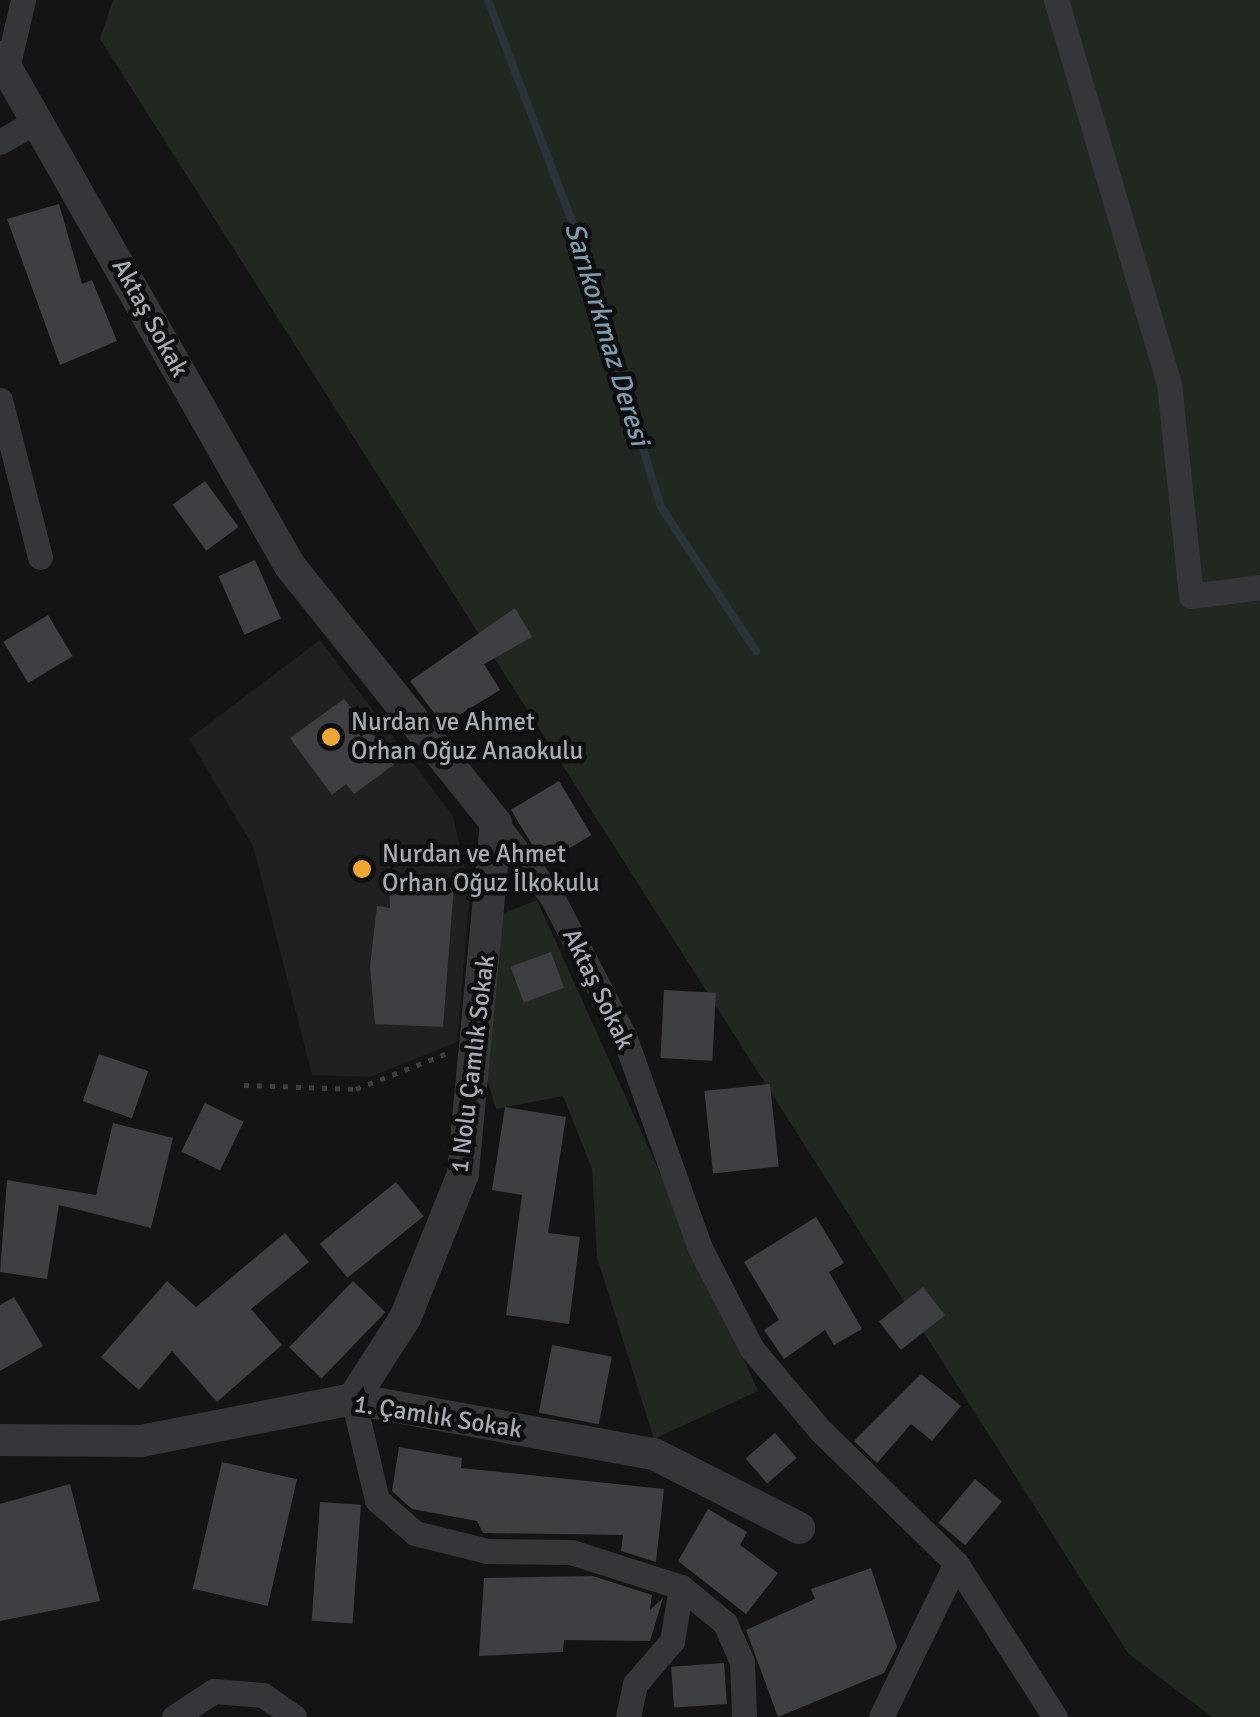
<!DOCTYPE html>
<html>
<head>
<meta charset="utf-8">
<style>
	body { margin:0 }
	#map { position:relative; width:1260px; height:1717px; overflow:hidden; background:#141415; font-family:Signika,sans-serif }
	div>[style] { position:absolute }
	.built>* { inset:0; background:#202022 }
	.green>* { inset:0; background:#202820 }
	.stream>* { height:8px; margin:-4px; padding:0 4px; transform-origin:4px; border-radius:4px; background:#2a3339 }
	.building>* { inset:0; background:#3e3f42; transform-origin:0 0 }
	.path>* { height:5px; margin-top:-2.5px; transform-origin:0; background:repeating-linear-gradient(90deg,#3b3d41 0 5px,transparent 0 13px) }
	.minor>* { height:25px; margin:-12.5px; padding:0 12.5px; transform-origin:12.5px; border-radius:12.5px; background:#35363a }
	.tertiary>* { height:32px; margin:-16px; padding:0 16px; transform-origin:16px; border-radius:16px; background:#35363a }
	.dots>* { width:28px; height:28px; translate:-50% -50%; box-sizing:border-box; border:5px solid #0f0f10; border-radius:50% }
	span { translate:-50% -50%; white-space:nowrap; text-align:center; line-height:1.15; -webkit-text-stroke:9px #0f0f10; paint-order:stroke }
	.street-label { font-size:25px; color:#a5abb5 }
	.poi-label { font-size:25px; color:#a5abb5 }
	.left { translate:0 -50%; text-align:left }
	.water-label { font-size:28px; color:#7c9ab0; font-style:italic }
</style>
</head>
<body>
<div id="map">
	<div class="built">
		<div style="clip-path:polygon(320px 640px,453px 816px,470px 892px,457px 1042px,370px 1077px,312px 1075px,253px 846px,189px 739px)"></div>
	</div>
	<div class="green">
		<div style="clip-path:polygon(113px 0,1260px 0,1260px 1717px,1212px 1717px,1128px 1653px,100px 39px)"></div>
		<div style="clip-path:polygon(537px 900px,758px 1391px,654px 1439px,597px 1257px,592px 1169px,563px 1096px,496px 1109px,487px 1079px,501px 914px)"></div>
	</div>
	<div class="stream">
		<div style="left:488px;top:0;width:242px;rotate:69.2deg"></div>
		<div style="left:574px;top:226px;width:294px;rotate:72.8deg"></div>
		<div style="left:661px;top:507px;width:173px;rotate:56.6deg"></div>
	</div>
	<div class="building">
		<div style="clip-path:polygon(59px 204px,82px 284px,92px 280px,117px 341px,60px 365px,7px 219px)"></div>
		<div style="left:205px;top:481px;width:57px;height:40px;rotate:54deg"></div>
		<div style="left:255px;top:560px;width:64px;height:40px;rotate:66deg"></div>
		<div style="clip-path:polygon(515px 608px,532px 637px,484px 664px,500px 690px,443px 725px,410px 681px)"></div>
		<div style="left:48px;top:615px;width:48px;height:52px;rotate:59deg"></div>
		<div style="clip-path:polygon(344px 699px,396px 763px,354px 794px,346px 784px,332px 795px,290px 738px)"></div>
		<div style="left:559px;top:781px;width:63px;height:56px;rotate:59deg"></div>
		<div style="clip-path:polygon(389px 878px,454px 885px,443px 1027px,375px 1024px,370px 966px,377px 906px,390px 908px)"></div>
		<div style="left:551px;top:952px;width:38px;height:43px;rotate:70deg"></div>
		<div style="left:664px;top:990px;width:52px;height:68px;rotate:3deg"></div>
		<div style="left:99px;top:1054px;width:52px;height:50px;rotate:19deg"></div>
		<div style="left:770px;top:1084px;width:83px;height:66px;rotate:84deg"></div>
		<div style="left:205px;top:1103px;width:43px;height:54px;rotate:26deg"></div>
		<div style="clip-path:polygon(505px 1107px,566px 1117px,548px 1233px,580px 1237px,569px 1324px,506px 1315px,522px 1195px,492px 1190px)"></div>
		<div style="clip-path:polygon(113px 1123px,173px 1138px,151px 1228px,59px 1205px,47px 1279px,0 1272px,7px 1180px,96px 1195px)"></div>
		<div style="left:396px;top:1182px;width:44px;height:98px;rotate:51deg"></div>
		<div style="clip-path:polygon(816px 1217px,844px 1263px,829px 1272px,862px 1329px,834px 1345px,825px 1330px,784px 1359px,764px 1330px,779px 1320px,744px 1262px)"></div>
		<div style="clip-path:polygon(285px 1233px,309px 1262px,251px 1309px,282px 1345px,217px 1402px,172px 1351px,139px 1390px,101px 1357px,167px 1281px,196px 1307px)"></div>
		<div style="left:353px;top:1281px;width:45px;height:92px;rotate:44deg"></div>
		<div style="left:923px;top:1287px;width:36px;height:56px;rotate:52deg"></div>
		<div style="clip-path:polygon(14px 1297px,43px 1346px,0 1371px,0 1305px)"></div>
		<div style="left:552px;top:1345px;width:61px;height:69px;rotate:11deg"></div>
		<div style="clip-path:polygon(921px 1374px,961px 1406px,932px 1441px,911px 1424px,877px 1463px,854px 1441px)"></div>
		<div style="left:775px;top:1433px;width:33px;height:39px;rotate:49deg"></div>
		<div style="clip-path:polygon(399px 1447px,462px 1458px,461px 1468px,664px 1489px,656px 1562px,621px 1551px,623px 1535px,483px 1533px,477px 1521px,412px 1509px,392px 1491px)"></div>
		<div style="left:222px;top:1462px;width:77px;height:130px;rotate:13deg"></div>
		<div style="left:975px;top:1479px;width:35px;height:57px;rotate:40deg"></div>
		<div style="clip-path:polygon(70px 1484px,100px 1601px,0 1621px,0 1504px)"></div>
		<div style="left:320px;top:1502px;width:41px;height:119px;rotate:4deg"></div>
		<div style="clip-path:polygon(708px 1509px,747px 1532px,740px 1545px,778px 1573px,746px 1614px,678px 1561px)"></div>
		<div style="clip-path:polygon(871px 1568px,897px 1647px,884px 1673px,778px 1717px,746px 1630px,815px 1599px,811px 1589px)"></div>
		<div style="clip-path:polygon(593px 1576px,652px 1595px,650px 1610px,663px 1598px,650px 1641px,564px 1640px,563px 1652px,479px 1656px,484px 1578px)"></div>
		<div style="left:724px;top:1663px;width:41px;height:53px;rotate:86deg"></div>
	</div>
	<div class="path">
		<div style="left:244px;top:1085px;width:112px;rotate:2deg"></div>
		<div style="left:356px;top:1089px;width:96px;rotate:-21.5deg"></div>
	</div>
	<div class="minor">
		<div style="left:1056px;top:0;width:399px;rotate:73.6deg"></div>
		<div style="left:1169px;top:383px;width:214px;rotate:84.1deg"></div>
		<div style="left:1191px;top:596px;width:70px;rotate:-7.4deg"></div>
		<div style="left:8px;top:64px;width:66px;rotate:-76.8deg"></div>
		<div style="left:0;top:142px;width:45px;rotate:-30.5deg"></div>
		<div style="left:0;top:400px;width:162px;rotate:75.7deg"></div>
		<div style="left:496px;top:823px;width:93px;rotate:52.9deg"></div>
		<div style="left:552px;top:897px;width:157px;rotate:62.6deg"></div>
		<div style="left:624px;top:1036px;width:225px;rotate:70.3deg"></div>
		<div style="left:700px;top:1248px;width:114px;rotate:62.8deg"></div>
		<div style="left:752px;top:1349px;width:106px;rotate:50deg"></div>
		<div style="left:820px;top:1430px;width:190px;rotate:44.4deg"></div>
		<div style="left:956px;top:1563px;width:183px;rotate:57.3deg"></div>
		<div style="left:353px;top:1399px;width:104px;rotate:76.6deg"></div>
		<div style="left:377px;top:1500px;width:50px;rotate:41deg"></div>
		<div style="left:415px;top:1533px;width:74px;rotate:14deg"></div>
		<div style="left:487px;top:1551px;width:84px;rotate:0.7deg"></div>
		<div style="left:571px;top:1552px;width:115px;rotate:17.7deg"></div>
		<div style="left:681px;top:1587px;width:57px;rotate:39.3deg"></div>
		<div style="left:725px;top:1623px;width:43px;rotate:66.4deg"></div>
		<div style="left:742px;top:1662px;width:55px;rotate:87.9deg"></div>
		<div style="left:174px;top:1717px;width:48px;rotate:-33deg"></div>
		<div style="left:214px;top:1691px;width:49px;rotate:4.7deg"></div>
		<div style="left:263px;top:1695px;width:38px;rotate:35deg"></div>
		<div style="left:628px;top:1717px;width:34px;rotate:-78deg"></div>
		<div style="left:635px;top:1684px;width:57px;rotate:-49.3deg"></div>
		<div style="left:672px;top:1641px;width:55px;rotate:-80.5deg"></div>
		<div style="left:881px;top:1717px;width:171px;rotate:-64deg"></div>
	</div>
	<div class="tertiary">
		<div style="left:0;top:57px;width:586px;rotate:60.33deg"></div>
		<div style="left:290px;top:566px;width:329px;rotate:51.3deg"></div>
		<div style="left:496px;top:823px;width:353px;rotate:95.4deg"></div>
		<div style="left:463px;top:1174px;width:155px;rotate:111.9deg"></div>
		<div style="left:405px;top:1318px;width:96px;rotate:122.7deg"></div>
		<div style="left:0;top:1440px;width:141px;rotate:0.4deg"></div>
		<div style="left:141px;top:1441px;width:216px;rotate:-11.2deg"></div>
		<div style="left:353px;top:1399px;width:306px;rotate:10.4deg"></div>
		<div style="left:654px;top:1454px;width:163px;rotate:27deg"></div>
	</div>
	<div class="dots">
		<div style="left:331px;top:737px;background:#efa732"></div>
		<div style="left:362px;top:869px;background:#efa732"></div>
	</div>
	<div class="street-label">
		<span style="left:150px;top:318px;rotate:61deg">Aktaş Sokak</span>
		<span style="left:598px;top:989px;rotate:64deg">Aktaş Sokak</span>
		<span style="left:473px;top:1064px;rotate:-83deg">1 Nolu Çamlık Sokak</span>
		<span style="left:438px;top:1417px;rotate:9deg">1. Çamlık Sokak</span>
	</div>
	<div class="poi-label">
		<span class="left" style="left:351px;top:737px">Nurdan ve Ahmet<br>Orhan Oğuz Anaokulu</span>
		<span class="left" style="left:382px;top:869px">Nurdan ve Ahmet<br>Orhan Oğuz İlkokulu</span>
	</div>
	<div class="water-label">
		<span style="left:607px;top:334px;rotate:73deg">Sarıkorkmaz Deresi</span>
	</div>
</div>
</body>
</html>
